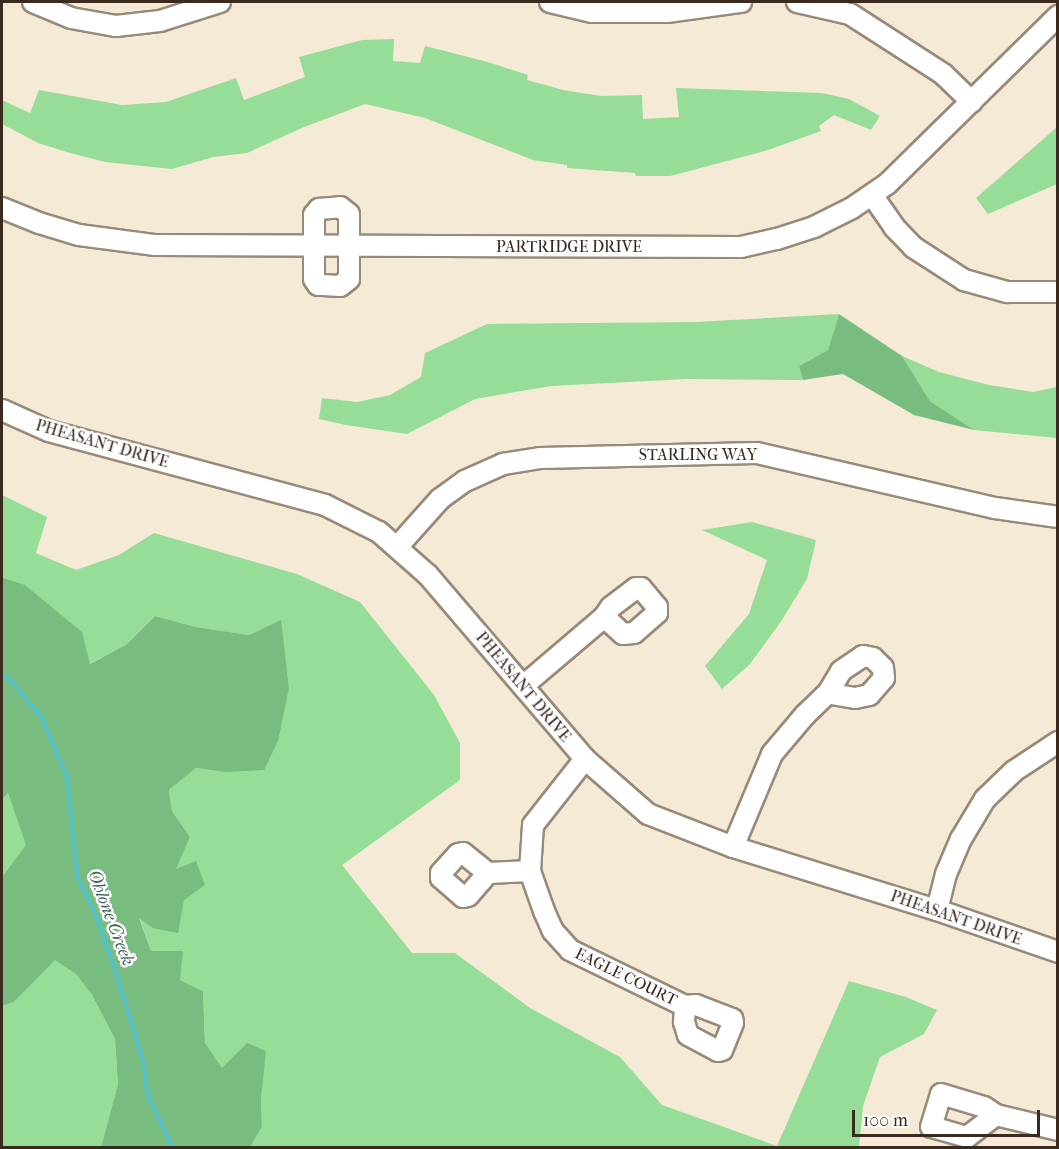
<!DOCTYPE html>
<html>
<head>
<meta charset="utf-8">
<style>
	body { margin:0 }
	#map { position:relative; width:1059px; height:1149px; overflow:hidden; background:#f4ead5; font-family:"IM FELL French Canon",serif }
	div>[style] { position:absolute }
	.green>* { inset:0; background:#96dd97 }
	.forest>* { inset:0; background:#78bc80 }
	.stream>* { height:4px; margin:-2px; padding:0 2px; transform-origin:2px; border-radius:2px; background:#53c0ca }
	.roads { filter:drop-shadow(2px 0 #988a7a) drop-shadow(-2px 0 #988a7a) drop-shadow(0 2px #988a7a) drop-shadow(0 -2px #988a7a) }
	.minor>* { height:20px; margin:-10px; padding:0 10px; transform-origin:10px; border-radius:10px; background:#fff }
	span { translate:-50% -50%; white-space:nowrap; text-align:center; line-height:1.15; -webkit-text-stroke:5px #fff; paint-order:stroke }
	.street-label { font-size:16px; color:#3b2a1e }
	.water-label { font-size:18px; color:#435e5a; font-style:italic }
	.frame { position:absolute; inset:0; border:3px solid #3b2a1e; pointer-events:none }
	.scale { position:absolute; left:852px; top:1110px; width:188px; height:27px; box-sizing:border-box; border:3px solid #3b2a1e; border-top:0; padding-left:8px; font-size:18px; line-height:21px; white-space:nowrap; color:#3b2a1e; -webkit-text-stroke:4px #fff; paint-order:stroke }
</style>
</head>
<body>
<div id="map">
	<div class="green">
		<div style="clip-path:polygon(394px 39px,393px 61px,420px 63px,425px 46px,488px 62px,528px 75px,527px 80px,563px 90px,601px 96px,642px 95px,643px 119px,679px 117px,676px 88px,822px 93px,849px 99px,880px 116px,871px 130px,834px 115px,819px 126px,821px 131px,765px 151px,670px 176px,636px 176px,635px 173px,567px 168px,567px 165px,533px 160px,425px 118px,365px 104px,304px 127px,247px 153px,213px 157px,172px 169px,105px 162px,70px 153px,38px 143px,2px 124px,2px 100px,30px 113px,39px 90px,122px 105px,166px 102px,236px 78px,244px 100px,305px 77px,299px 57px,362px 40px)"></div>
		<div style="clip-path:polygon(1057px 127px,1057px 184px,988px 214px,976px 198px)"></div>
		<div style="clip-path:polygon(839px 314px,828px 350px,799px 366px,803px 380px,686px 379px,551px 386px,475px 399px,407px 434px,346px 425px,319px 419px,322px 398px,357px 402px,390px 395px,421px 377px,425px 353px,487px 324px,695px 322px)"></div>
		<div style="clip-path:polygon(902px 356px,939px 372px,989px 385px,1033px 392px,1057px 387px,1057px 438px,974px 430px,930px 401px)"></div>
		<div style="clip-path:polygon(2px 495px,47px 517px,36px 553px,76px 570px,119px 555px,154px 533px,297px 574px,360px 602px,434px 695px,460px 743px,460px 780px,342px 865px,412px 953px,455px 953px,530px 1008px,620px 1057px,662px 1105px,777px 1146px,849px 981px,906px 997px,937px 1010px,924px 1034px,880px 1057px,863px 1106px,859px 1147px,250px 1147px,262px 1127px,261px 1098px,222px 1069px,205px 1043px,203px 991px,180px 980px,151px 951px,139px 917px,175px 870px,190px 837px,172px 811px,169px 790px,196px 768px,224px 772px,289px 688px,280px 621px,249px 635px,196px 627px,155px 616px,127px 644px,89px 664px,51px 608px,25px 585px,2px 604px)"></div>
		<div style="clip-path:polygon(752px 522px,816px 540px,807px 579px,780px 623px,750px 664px,722px 689px,705px 666px,749px 614px,767px 560px,702px 530px)"></div>
		<div style="clip-path:polygon(8px 793px,27px 845px,2px 877px,2px 800px)"></div>
		<div style="clip-path:polygon(55px 959px,76px 974px,92px 995px,115px 1039px,118px 1084px,101px 1147px,2px 1148px,2px 1006px,14px 1002px)"></div>
	</div>
	<div class="forest">
		<div style="clip-path:polygon(839px 314px,902px 356px,930px 401px,974px 430px,914px 415px,843px 374px,803px 380px,799px 366px,828px 350px)"></div>
		<div style="clip-path:polygon(3px 578px,25px 585px,82px 632px,90px 664px,127px 644px,155px 616px,196px 627px,249px 635px,281px 620px,289px 688px,278px 741px,264px 770px,224px 772px,196px 768px,169px 790px,172px 811px,190px 837px,176px 869px,196px 861px,205px 885px,184px 900px,178px 933px,153px 928px,139px 918px,151px 951px,183px 951px,180px 980px,203px 991px,205px 1043px,222px 1068px,247px 1043px,266px 1051px,261px 1098px,262px 1127px,250px 1147px,101px 1147px,118px 1084px,115px 1039px,92px 995px,76px 974px,55px 960px,14px 1002px,2px 1006px,2px 877px,26px 845px,8px 793px,2px 800px)"></div>
	</div>
	<div class="stream">
		<div style="left:2px;top:674px;width:7px;rotate:34deg"></div>
		<div style="left:8px;top:678px;width:50px;rotate:49deg"></div>
		<div style="left:41px;top:716px;width:66px;rotate:66.9deg"></div>
		<div style="left:67px;top:777px;width:100px;rotate:84.2deg"></div>
		<div style="left:77px;top:876px;width:41px;rotate:64.1deg"></div>
		<div style="left:95px;top:913px;width:56px;rotate:70.3deg"></div>
		<div style="left:114px;top:966px;width:99px;rotate:73deg"></div>
		<div style="left:143px;top:1061px;width:35px;rotate:82deg"></div>
		<div style="left:148px;top:1096px;width:58px;rotate:64.3deg"></div>
	</div>
	<div class="roads">
		<div class="minor">
			<div style="left:33px;top:2px;width:41px;rotate:22.8deg"></div>
			<div style="left:71px;top:18px;width:46px;rotate:10.1deg"></div>
			<div style="left:116px;top:26px;width:44px;rotate:-6.5deg"></div>
			<div style="left:160px;top:21px;width:63px;rotate:-17.6deg"></div>
			<div style="left:550px;top:2px;width:43px;rotate:13.4deg"></div>
			<div style="left:592px;top:12px;width:75px"></div>
			<div style="left:667px;top:12px;width:75px;rotate:-7.7deg"></div>
			<div style="left:797px;top:2px;width:54px;rotate:12.8deg"></div>
			<div style="left:850px;top:14px;width:111px;rotate:32.8deg"></div>
			<div style="left:943px;top:74px;width:40px;rotate:44deg"></div>
			<div style="left:872px;top:195px;width:39px;rotate:55deg"></div>
			<div style="left:894px;top:227px;width:28px;rotate:46deg"></div>
			<div style="left:913px;top:247px;width:61px;rotate:32.9deg"></div>
			<div style="left:964px;top:280px;width:45px;rotate:15.6deg"></div>
			<div style="left:1007px;top:292px;width:51px"></div>
			<div style="left:340px;top:207px;width:11px;rotate:38deg"></div>
			<div style="left:349px;top:214px;width:65px;rotate:90deg"></div>
			<div style="left:349px;top:279px;width:11px;rotate:142deg"></div>
			<div style="left:340px;top:286px;width:22px;rotate:-177deg"></div>
			<div style="left:318px;top:285px;width:7px;rotate:-124deg"></div>
			<div style="left:314px;top:279px;width:64px;rotate:-90deg"></div>
			<div style="left:314px;top:215px;width:8px;rotate:-50deg"></div>
			<div style="left:319px;top:209px;width:21px;rotate:-5deg"></div>
			<div style="left:2px;top:208px;width:40px;rotate:22deg"></div>
			<div style="left:39px;top:223px;width:42px;rotate:16.7deg"></div>
			<div style="left:79px;top:235px;width:77px;rotate:7.5deg"></div>
			<div style="left:155px;top:245px;width:586px;rotate:0.2deg"></div>
			<div style="left:741px;top:247px;width:37px;rotate:-13deg"></div>
			<div style="left:777px;top:239px;width:39px;rotate:-18deg"></div>
			<div style="left:814px;top:227px;width:42px;rotate:-26.6deg"></div>
			<div style="left:852px;top:208px;width:42px;rotate:-34.4deg"></div>
			<div style="left:887px;top:184px;width:240px;rotate:-44.5deg"></div>
			<div style="left:2px;top:410px;width:51px;rotate:24.1deg"></div>
			<div style="left:49px;top:431px;width:286px;rotate:15deg"></div>
			<div style="left:325px;top:505px;width:60px;rotate:26.6deg"></div>
			<div style="left:379px;top:532px;width:65px;rotate:41.3deg"></div>
			<div style="left:428px;top:575px;width:242px;rotate:49.5deg"></div>
			<div style="left:585px;top:759px;width:84px;rotate:41.1deg"></div>
			<div style="left:648px;top:814px;width:91px;rotate:21.2deg"></div>
			<div style="left:733px;top:847px;width:214px;rotate:17.2deg"></div>
			<div style="left:937px;top:910px;width:128px;rotate:19.1deg"></div>
			<div style="left:398px;top:546px;width:63px;rotate:-48.2deg"></div>
			<div style="left:440px;top:499px;width:31px;rotate:-36deg"></div>
			<div style="left:465px;top:481px;width:42px;rotate:-24.1deg"></div>
			<div style="left:503px;top:464px;width:37px;rotate:-9deg"></div>
			<div style="left:540px;top:458px;width:217px;rotate:-1.3deg"></div>
			<div style="left:757px;top:453px;width:244px;rotate:13deg"></div>
			<div style="left:995px;top:508px;width:64px;rotate:8.1deg"></div>
			<div style="left:636px;top:588px;width:5px"></div>
			<div style="left:641px;top:588px;width:25px;rotate:50deg"></div>
			<div style="left:657px;top:607px;width:6px;rotate:90deg"></div>
			<div style="left:657px;top:613px;width:30px;rotate:139deg"></div>
			<div style="left:634px;top:633px;width:11px;rotate:175deg"></div>
			<div style="left:623px;top:634px;width:25px;rotate:-138deg"></div>
			<div style="left:604px;top:617px;width:12px;rotate:-55deg"></div>
			<div style="left:611px;top:607px;width:31px;rotate:-37deg"></div>
			<div style="left:523px;top:686px;width:106px;rotate:-40.4deg"></div>
			<div style="left:585px;top:759px;width:84px;rotate:128.2deg"></div>
			<div style="left:533px;top:825px;width:46px;rotate:93.7deg"></div>
			<div style="left:530px;top:871px;width:42px;rotate:70.7deg"></div>
			<div style="left:544px;top:911px;width:22px;rotate:66deg"></div>
			<div style="left:553px;top:931px;width:25px;rotate:48deg"></div>
			<div style="left:570px;top:950px;width:128px;rotate:26deg"></div>
			<div style="left:733px;top:847px;width:101px;rotate:-67.2deg"></div>
			<div style="left:772px;top:754px;width:51px;rotate:-49.8deg"></div>
			<div style="left:805px;top:715px;width:32px;rotate:-44deg"></div>
			<div style="left:828px;top:693px;width:26px;rotate:-59deg"></div>
			<div style="left:841px;top:671px;width:27px;rotate:-34deg"></div>
			<div style="left:863px;top:656px;width:10px;rotate:11deg"></div>
			<div style="left:873px;top:658px;width:14px;rotate:45deg"></div>
			<div style="left:883px;top:668px;width:10px;rotate:84deg"></div>
			<div style="left:884px;top:678px;width:23px;rotate:131deg"></div>
			<div style="left:869px;top:695px;width:14px;rotate:168deg"></div>
			<div style="left:855px;top:698px;width:27px;rotate:-170deg"></div>
			<div style="left:463px;top:853px;width:32px;rotate:39deg"></div>
			<div style="left:488px;top:873px;width:30px;rotate:131deg"></div>
			<div style="left:468px;top:896px;width:5px;rotate:169deg"></div>
			<div style="left:463px;top:897px;width:29px;rotate:-139deg"></div>
			<div style="left:441px;top:878px;width:5px;rotate:-90deg"></div>
			<div style="left:441px;top:873px;width:25px;rotate:-48deg"></div>
			<div style="left:458px;top:854px;width:5px;rotate:-11deg"></div>
			<div style="left:488px;top:873px;width:42px;rotate:-2.7deg"></div>
			<div style="left:937px;top:910px;width:37px;rotate:-76deg"></div>
			<div style="left:946px;top:874px;width:38px;rotate:-67deg"></div>
			<div style="left:961px;top:839px;width:47px;rotate:-59deg"></div>
			<div style="left:985px;top:799px;width:40px;rotate:-44deg"></div>
			<div style="left:1014px;top:771px;width:53px;rotate:-33.4deg"></div>
			<div style="left:696px;top:1005px;width:39px;rotate:21deg"></div>
			<div style="left:732px;top:1019px;width:4px;rotate:76deg"></div>
			<div style="left:733px;top:1023px;width:29px;rotate:112deg"></div>
			<div style="left:722px;top:1050px;width:4px;rotate:166deg"></div>
			<div style="left:718px;top:1051px;width:34px;rotate:-152deg"></div>
			<div style="left:688px;top:1035px;width:14px;rotate:-107deg"></div>
			<div style="left:684px;top:1022px;width:16px;rotate:-86deg"></div>
			<div style="left:685px;top:1006px;width:11px;rotate:-5deg"></div>
			<div style="left:996px;top:1115px;width:36px;rotate:143deg"></div>
			<div style="left:967px;top:1137px;width:37px;rotate:-164deg"></div>
			<div style="left:931px;top:1127px;width:34px;rotate:-73deg"></div>
			<div style="left:941px;top:1094px;width:45px;rotate:16.8deg"></div>
			<div style="left:984px;top:1107px;width:14px;rotate:34deg"></div>
			<div style="left:996px;top:1115px;width:64px;rotate:13.6deg"></div>
		</div>
	</div>
	<div class="street-label">
		<span style="left:569px;top:247px">PARTRIDGE DRIVE</span>
		<span style="left:102px;top:444px;rotate:16deg">PHEASANT DRIVE</span>
		<span style="left:698px;top:455px">STARLING WAY</span>
		<span style="left:523px;top:687px;rotate:50deg">PHEASANT DRIVE</span>
		<span style="left:956px;top:918px;rotate:19deg">PHEASANT DRIVE</span>
		<span style="left:626px;top:977px;rotate:26deg">EAGLE COURT</span>
	</div>
	<div class="water-label">
		<span style="left:110px;top:918px;rotate:69deg">Ohlone Creek</span>
	</div>
	<div class="frame"></div>
	<div class="scale">100 m</div>
</div>
</body>
</html>
